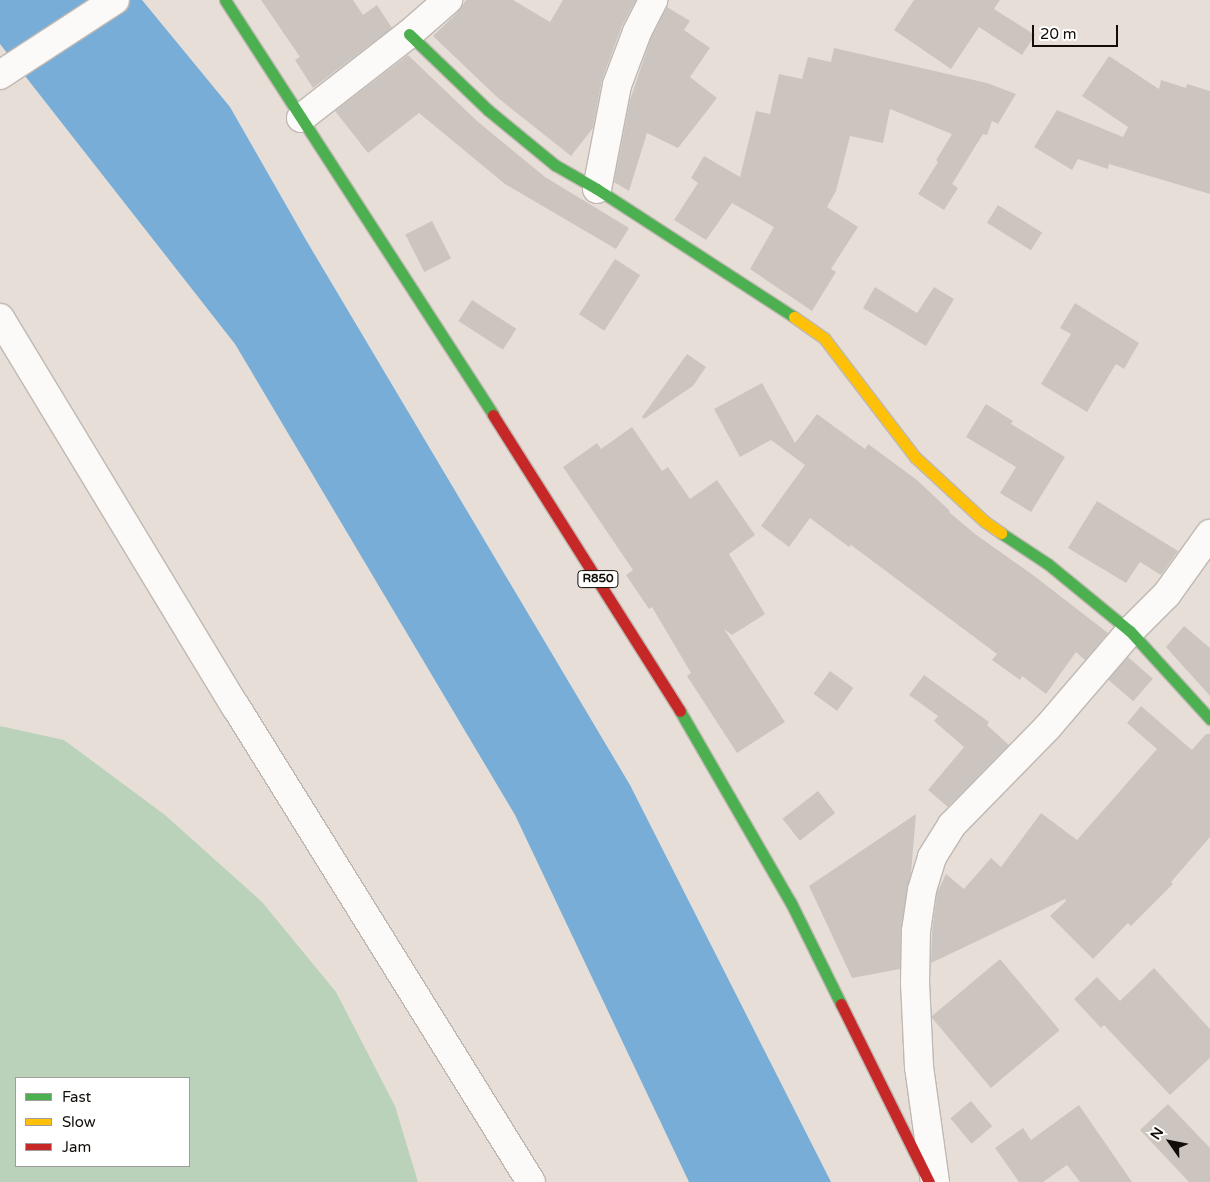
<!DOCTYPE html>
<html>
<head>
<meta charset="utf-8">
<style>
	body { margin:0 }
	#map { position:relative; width:1210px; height:1182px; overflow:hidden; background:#e7dfd7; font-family:"Varela Round",sans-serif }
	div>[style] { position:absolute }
	.green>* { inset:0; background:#bad2ba }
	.water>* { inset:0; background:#78add7 }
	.building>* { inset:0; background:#ccc5bf; transform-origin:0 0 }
	.roads { filter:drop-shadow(1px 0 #bfb8b2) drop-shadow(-1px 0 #bfb8b2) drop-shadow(0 1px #bfb8b2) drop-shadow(0 -1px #bfb8b2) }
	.street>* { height:28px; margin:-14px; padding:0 14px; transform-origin:14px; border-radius:14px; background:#fbfaf9 }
	.fast>* { height:11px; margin:-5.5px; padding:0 5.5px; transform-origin:5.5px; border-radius:5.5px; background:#4caf50 }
	.slow>* { height:11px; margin:-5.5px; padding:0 5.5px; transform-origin:5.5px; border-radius:5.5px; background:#ffc107 }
	.jam>* { height:11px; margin:-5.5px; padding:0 5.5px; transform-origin:5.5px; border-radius:5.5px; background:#c62828 }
	span { translate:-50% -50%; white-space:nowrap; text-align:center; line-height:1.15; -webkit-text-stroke:4px #fff; paint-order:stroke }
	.shield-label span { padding:1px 4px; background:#fff; border:1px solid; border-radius:4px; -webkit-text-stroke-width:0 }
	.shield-label { font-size:12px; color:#120d08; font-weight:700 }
	.legend { position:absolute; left:15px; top:1077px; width:175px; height:90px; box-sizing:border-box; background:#fff; border:1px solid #a09e9c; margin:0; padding:6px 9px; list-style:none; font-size:15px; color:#120d08 }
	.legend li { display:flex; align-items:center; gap:10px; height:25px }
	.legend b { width:25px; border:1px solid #a09e9c }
	.north { position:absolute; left:1145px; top:1117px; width:50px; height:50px; -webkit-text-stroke:4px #fff; paint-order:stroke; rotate:303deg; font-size:14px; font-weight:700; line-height:20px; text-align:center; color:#120d08 }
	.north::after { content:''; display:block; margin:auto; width:18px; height:22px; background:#120d08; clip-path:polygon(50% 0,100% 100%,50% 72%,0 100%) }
	.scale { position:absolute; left:1032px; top:25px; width:86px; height:22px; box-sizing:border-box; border:2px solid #120d08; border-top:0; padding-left:6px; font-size:15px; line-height:18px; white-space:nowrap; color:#120d08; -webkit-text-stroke:4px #fff; paint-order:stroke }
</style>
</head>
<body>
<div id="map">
	<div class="green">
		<div style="clip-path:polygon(evenodd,0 726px,64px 740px,165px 815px,262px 902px,336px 992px,395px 1106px,418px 1182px,0 1182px,0 726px,189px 1078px,189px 1166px,16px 1166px,16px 1078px,189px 1078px)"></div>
	</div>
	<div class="water">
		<div style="clip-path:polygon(0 0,142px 0,230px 107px,306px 240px,630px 785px,831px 1182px,689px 1182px,515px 815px,235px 344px,0 44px)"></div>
	</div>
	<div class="building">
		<div style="clip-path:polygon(261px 0,353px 0,363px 15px,377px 5px,392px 28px,313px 88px,295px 60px,300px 57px)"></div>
		<div style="clip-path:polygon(466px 0,513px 0,550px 22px,563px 0,636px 0,622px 26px,602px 80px,593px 128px,571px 156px,498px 98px,433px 36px,458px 12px)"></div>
		<div style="clip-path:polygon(914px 0,1000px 0,994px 9px,1035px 35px,1022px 55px,979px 27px,951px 69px,894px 30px)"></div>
		<div style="clip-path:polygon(667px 7px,690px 21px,684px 30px,710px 48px,690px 77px,717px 98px,678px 148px,647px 133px,629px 191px,614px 182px,630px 100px,651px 38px)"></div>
		<div style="clip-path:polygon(834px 48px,987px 83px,1016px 94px,998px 124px,992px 121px,987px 135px,983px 134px,952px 184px,958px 188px,944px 210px,918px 194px,938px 162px,936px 160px,952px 134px,890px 109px,883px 143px,850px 136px,836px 191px,827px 207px,858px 227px,831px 269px,836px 272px,812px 311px,750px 269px,774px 227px,732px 203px,706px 240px,674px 220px,698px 183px,691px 178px,704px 156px,740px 177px,756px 111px,770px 114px,779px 74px,802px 79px,808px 57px,831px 62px)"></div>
		<div style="clip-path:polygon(408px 55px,477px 121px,545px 177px,629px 228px,616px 249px,505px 184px,419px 113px,368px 153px,335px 111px)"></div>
		<div style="clip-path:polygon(1109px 56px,1159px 89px,1161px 80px,1186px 88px,1187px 84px,1210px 91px,1210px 194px,1109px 164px,1108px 169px,1078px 159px,1072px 170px,1034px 147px,1057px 110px,1123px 137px,1128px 127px,1082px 96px)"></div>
		<div style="left:998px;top:205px;width:52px;height:21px;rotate:32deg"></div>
		<div style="left:432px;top:221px;width:42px;height:30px;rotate:63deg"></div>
		<div style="left:615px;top:259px;width:30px;height:66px;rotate:33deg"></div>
		<div style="clip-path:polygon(875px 287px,917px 313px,934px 287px,954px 299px,926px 346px,863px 308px)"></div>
		<div style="left:472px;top:300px;width:53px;height:25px;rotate:33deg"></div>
		<div style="clip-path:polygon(1075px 303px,1139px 343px,1124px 369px,1116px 364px,1087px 412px,1041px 384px,1071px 334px,1060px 328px)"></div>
		<div style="clip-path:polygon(687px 354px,706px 367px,693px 386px,644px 419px,642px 417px)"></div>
		<div style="clip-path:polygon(762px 383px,795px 443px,817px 414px,865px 449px,868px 444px,917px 480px,950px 511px,949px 512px,975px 534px,1033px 575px,1108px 633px,1085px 660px,1076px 652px,1046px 694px,1022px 676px,1020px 680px,992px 660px,997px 654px,851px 545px,849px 547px,810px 518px,789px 547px,761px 526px,805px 465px,771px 440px,740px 457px,714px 409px)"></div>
		<div style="clip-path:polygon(986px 404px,1013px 421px,1011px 424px,1065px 457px,1031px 512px,1000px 493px,1016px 467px,966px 437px)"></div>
		<div style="clip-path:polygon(632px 427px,662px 471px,668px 467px,690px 499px,717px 480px,755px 535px,729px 554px,765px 614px,732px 635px,724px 629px,785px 722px,737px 753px,687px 676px,691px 673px,652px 607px,649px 609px,626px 575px,633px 570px,563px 467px,597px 443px,601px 449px)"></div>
		<div style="clip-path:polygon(1097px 501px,1178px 551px,1161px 575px,1140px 562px,1126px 583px,1068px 548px)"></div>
		<div style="clip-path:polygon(1184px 626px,1210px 648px,1210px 696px,1166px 647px)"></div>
		<div style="left:1128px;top:657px;width:33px;height:30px;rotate:41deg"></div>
		<div style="left:830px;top:671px;width:29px;height:28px;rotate:36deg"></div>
		<div style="clip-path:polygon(924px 675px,989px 722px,987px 725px,1009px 745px,948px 807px,928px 790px,964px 747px,934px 721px,938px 716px,909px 695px)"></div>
		<div style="clip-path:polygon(1141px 706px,1192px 750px,1206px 734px,1210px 734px,1210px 837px,1171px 882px,1173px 884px,1131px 926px,1128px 923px,1093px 959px,1050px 916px,1066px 901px,1065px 899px,931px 963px,932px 932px,937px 893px,946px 874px,964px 889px,991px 858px,1001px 867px,1041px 813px,1077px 840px,1157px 749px,1127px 723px)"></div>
		<div style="left:818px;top:791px;width:28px;height:45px;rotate:52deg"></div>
		<div style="clip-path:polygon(916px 814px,911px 873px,901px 929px,900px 969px,852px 978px,809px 886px)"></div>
		<div style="left:1000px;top:959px;width:93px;height:90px;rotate:50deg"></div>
		<div style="clip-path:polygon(1154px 968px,1210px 1029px,1210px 1058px,1170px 1095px,1104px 1025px,1101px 1028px,1074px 999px,1097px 977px,1120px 1001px)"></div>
		<div style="left:971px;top:1101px;width:33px;height:27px;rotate:50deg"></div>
		<div style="clip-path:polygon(1168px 1104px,1210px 1148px,1210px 1182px,1189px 1182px,1140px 1130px)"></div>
		<div style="clip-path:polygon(1079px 1105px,1132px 1182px,1080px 1182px,1067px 1165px,1043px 1182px,1019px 1182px,995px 1148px,1023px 1128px,1031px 1140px)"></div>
	</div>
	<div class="roads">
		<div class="street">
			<div style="left:0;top:75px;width:137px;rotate:-33.1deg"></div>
			<div style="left:301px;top:118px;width:137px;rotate:-37.9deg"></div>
			<div style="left:409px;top:34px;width:52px;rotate:-41.1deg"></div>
			<div style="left:597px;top:189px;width:106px;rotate:-79.1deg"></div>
			<div style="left:617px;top:85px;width:57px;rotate:-69.3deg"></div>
			<div style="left:637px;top:32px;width:36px;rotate:-63deg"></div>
			<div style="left:0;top:318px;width:455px;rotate:58.8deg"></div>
			<div style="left:236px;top:707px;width:559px;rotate:58.16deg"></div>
			<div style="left:935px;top:1182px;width:116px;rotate:-97.9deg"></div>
			<div style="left:919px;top:1067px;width:84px;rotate:-92.7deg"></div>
			<div style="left:915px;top:983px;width:52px;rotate:-88.9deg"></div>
			<div style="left:916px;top:931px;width:41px;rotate:-81.7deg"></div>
			<div style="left:922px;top:890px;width:34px;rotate:-73deg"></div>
			<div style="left:932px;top:857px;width:38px;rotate:-58deg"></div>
			<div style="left:952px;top:825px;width:136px;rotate:-45.6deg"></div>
			<div style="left:1047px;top:728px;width:128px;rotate:-49.4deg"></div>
			<div style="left:1130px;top:631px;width:52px;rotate:-45deg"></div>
			<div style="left:1167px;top:594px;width:74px;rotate:-54.4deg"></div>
		</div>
		<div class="fast">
			<div style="left:225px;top:0;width:494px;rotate:57.1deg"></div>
			<div style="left:409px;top:34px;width:110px;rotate:43.9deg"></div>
			<div style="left:488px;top:110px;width:87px;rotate:39.4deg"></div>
			<div style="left:555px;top:165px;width:48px;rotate:29.7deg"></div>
			<div style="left:597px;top:189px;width:235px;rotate:33deg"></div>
			<div style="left:1001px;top:533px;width:56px;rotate:33.4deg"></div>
			<div style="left:1048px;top:564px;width:106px;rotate:39.3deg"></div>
			<div style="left:1130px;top:631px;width:119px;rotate:47.7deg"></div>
			<div style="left:680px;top:711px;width:222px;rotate:60deg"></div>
			<div style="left:791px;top:903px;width:113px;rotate:63.7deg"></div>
		</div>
		<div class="slow">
			<div style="left:794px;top:317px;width:37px;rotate:35deg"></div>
			<div style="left:824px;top:338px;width:150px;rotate:52.6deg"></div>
			<div style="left:915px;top:457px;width:94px;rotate:42.8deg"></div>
			<div style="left:984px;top:521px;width:21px;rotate:35deg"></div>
		</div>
		<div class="jam">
			<div style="left:493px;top:415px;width:350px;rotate:57.7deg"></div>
			<div style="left:841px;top:1004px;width:199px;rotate:63.7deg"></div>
		</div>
	</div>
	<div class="shield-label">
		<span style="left:598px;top:579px">R850</span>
	</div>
	<ul class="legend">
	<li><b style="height:6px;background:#4caf50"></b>Fast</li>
	<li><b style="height:6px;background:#ffc107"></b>Slow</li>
	<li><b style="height:6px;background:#c62828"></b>Jam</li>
	</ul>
	<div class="north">N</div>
	<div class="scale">20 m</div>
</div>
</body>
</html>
